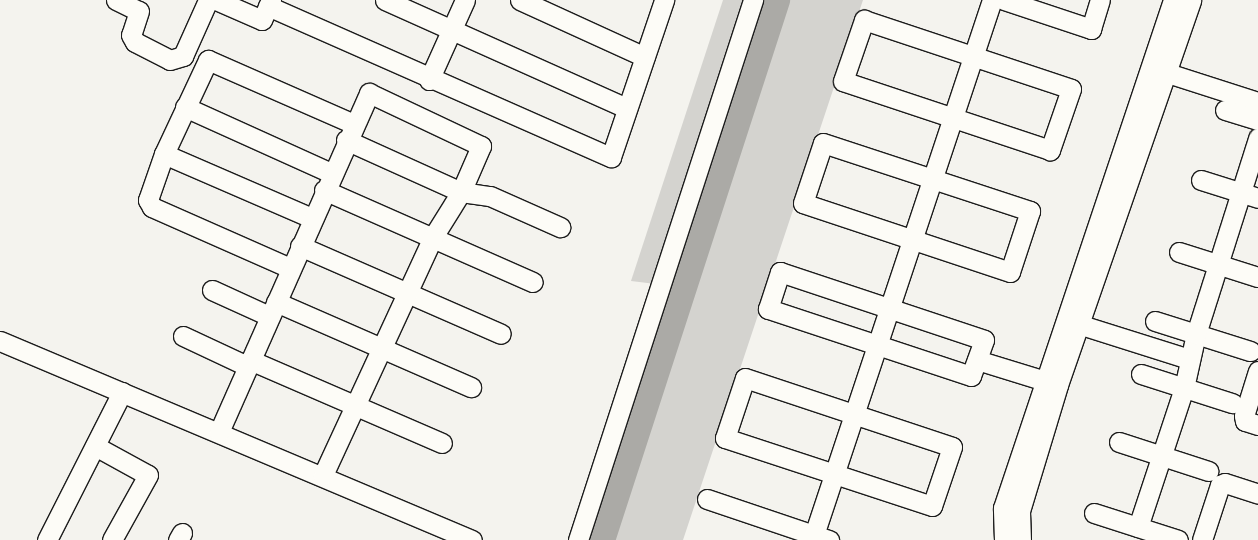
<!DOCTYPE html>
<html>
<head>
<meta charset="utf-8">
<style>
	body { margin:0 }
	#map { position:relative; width:1258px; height:540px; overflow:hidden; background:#f4f3ee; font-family:Sriracha,sans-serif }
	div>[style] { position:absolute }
	.green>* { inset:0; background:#d4d3cf }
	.river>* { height:25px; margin:-12.5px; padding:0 12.5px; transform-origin:12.5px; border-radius:12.5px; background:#abaaa6 }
	.roads { filter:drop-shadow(1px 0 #1c1c1c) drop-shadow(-1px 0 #1c1c1c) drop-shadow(0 1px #1c1c1c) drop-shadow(0 -1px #1c1c1c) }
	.minor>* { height:19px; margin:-9.5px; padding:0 9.5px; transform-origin:9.5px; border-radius:9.5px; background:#fdfcf7 }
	span { translate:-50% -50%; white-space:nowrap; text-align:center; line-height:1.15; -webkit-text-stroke:3px #fdfcf7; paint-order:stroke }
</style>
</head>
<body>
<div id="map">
	<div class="green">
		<div style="clip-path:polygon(723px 0,753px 0,664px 285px,631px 281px)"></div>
		<div style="clip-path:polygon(777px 0,863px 0,683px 540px,602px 540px)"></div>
	</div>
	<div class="river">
		<div style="left:602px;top:540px;width:568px;rotate:-72.04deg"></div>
	</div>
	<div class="roads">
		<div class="minor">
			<div style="left:116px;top:0;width:25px;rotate:26deg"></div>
			<div style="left:139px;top:11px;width:25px;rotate:108deg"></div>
			<div style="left:131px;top:35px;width:8px;rotate:60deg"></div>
			<div style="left:135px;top:42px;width:39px;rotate:27deg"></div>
			<div style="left:170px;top:60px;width:14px;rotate:-17deg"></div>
			<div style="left:183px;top:56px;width:61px;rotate:-65.9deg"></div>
			<div style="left:216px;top:0;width:50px;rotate:23.5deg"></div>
			<div style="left:262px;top:20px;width:22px;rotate:-66deg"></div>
			<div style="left:385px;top:0;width:265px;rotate:24.1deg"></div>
			<div style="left:520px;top:0;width:137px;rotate:24.5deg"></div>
			<div style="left:1004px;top:0;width:92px;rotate:18.4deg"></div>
			<div style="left:1091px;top:29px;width:30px;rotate:-73deg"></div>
			<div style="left:268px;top:6px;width:375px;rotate:23.8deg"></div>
			<div style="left:611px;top:157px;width:166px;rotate:-71.3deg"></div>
			<div style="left:864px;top:20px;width:218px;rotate:18.4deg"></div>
			<div style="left:1071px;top:89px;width:65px;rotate:109deg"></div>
			<div style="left:1050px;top:150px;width:218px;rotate:-161.6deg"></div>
			<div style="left:843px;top:81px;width:65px;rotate:-71deg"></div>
			<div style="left:1155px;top:69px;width:108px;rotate:17.8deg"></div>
			<div style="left:429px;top:80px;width:88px;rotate:-65.8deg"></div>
			<div style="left:185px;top:107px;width:160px;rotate:24.3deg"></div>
			<div style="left:1225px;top:110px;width:34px;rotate:17deg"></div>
			<div style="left:346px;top:140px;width:126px;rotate:24.3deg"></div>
			<div style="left:461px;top:192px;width:29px;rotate:8deg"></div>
			<div style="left:490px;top:196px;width:77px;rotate:23.9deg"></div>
			<div style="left:823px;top:143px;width:218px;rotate:18.2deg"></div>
			<div style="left:1030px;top:211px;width:64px;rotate:108.2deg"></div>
			<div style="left:1010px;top:272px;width:218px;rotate:-161.6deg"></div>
			<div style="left:803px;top:203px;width:63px;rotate:-71.6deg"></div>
			<div style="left:164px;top:154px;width:104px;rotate:-64.9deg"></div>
			<div style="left:208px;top:60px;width:159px;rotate:23.7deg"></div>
			<div style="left:1201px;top:180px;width:60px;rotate:17.5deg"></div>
			<div style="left:324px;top:190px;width:228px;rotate:23.8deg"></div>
			<div style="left:300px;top:246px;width:219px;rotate:23.6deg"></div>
			<div style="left:1179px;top:252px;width:83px;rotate:17.6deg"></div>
			<div style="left:290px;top:268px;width:151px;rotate:-156.2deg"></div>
			<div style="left:152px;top:207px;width:8px;rotate:-120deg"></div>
			<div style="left:148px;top:200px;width:49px;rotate:-70.8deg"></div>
			<div style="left:164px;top:154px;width:161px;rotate:23.4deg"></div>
			<div style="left:780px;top:272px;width:215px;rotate:18.4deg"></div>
			<div style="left:984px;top:340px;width:38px;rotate:110deg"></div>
			<div style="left:971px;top:376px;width:214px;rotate:-161.7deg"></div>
			<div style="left:768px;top:309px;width:39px;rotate:-72deg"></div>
			<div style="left:212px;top:290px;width:63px;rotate:24.5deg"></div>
			<div style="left:276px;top:302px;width:213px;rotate:23.6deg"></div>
			<div style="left:1155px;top:321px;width:100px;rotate:17.5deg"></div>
			<div style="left:1078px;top:324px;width:116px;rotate:17.5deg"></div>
			<div style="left:183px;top:336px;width:71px;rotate:25.1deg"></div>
			<div style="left:0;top:341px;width:512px;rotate:22.86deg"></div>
			<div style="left:250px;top:360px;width:209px;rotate:23.4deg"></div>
			<div style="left:977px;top:360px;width:82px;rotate:17.1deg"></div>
			<div style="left:1258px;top:371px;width:47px;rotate:107.3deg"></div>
			<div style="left:1244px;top:416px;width:5px;rotate:79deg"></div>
			<div style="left:1245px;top:421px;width:14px;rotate:17deg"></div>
			<div style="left:1141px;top:374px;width:96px;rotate:17.7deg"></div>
			<div style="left:745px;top:378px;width:218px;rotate:18.4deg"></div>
			<div style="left:952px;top:447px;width:62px;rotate:108.7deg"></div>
			<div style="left:932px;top:506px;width:218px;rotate:-161.8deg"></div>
			<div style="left:725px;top:438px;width:63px;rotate:-71.6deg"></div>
			<div style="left:219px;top:432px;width:371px;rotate:-66.1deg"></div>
			<div style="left:369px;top:93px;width:124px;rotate:25.3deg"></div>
			<div style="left:481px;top:146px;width:50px;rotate:113.5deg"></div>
			<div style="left:461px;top:192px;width:53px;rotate:121.9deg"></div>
			<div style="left:433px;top:237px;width:262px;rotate:114.8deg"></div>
			<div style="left:1119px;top:442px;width:94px;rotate:18deg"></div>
			<div style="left:95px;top:446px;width:60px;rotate:28.7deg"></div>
			<div style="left:148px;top:475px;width:74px;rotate:119deg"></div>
			<div style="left:707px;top:499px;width:129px;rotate:18.6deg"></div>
			<div style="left:1094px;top:513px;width:88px;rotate:17.8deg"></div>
			<div style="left:1138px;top:527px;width:146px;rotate:-71.7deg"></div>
			<div style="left:1184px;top:388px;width:55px;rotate:-77.5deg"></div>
			<div style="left:1196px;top:334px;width:206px;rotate:-72.4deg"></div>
			<div style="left:814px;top:535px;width:564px;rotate:-71.6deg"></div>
			<div style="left:47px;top:540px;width:166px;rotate:-63.1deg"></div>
			<div style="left:178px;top:540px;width:8px;rotate:-60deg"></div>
			<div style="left:578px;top:540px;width:568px;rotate:-72.04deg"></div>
			<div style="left:1004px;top:540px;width:32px;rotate:-92deg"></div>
			<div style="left:1003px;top:508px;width:536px;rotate:-71.5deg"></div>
			<div style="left:1021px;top:540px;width:29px;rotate:-92deg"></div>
			<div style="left:1020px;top:511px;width:132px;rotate:-73.2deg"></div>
			<div style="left:1058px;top:385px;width:407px;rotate:-70.9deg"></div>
			<div style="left:1202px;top:540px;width:58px;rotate:-71.9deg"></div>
			<div style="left:1220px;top:485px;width:5px;rotate:-22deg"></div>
			<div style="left:1225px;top:483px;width:35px;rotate:18deg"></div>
		</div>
	</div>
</div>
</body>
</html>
